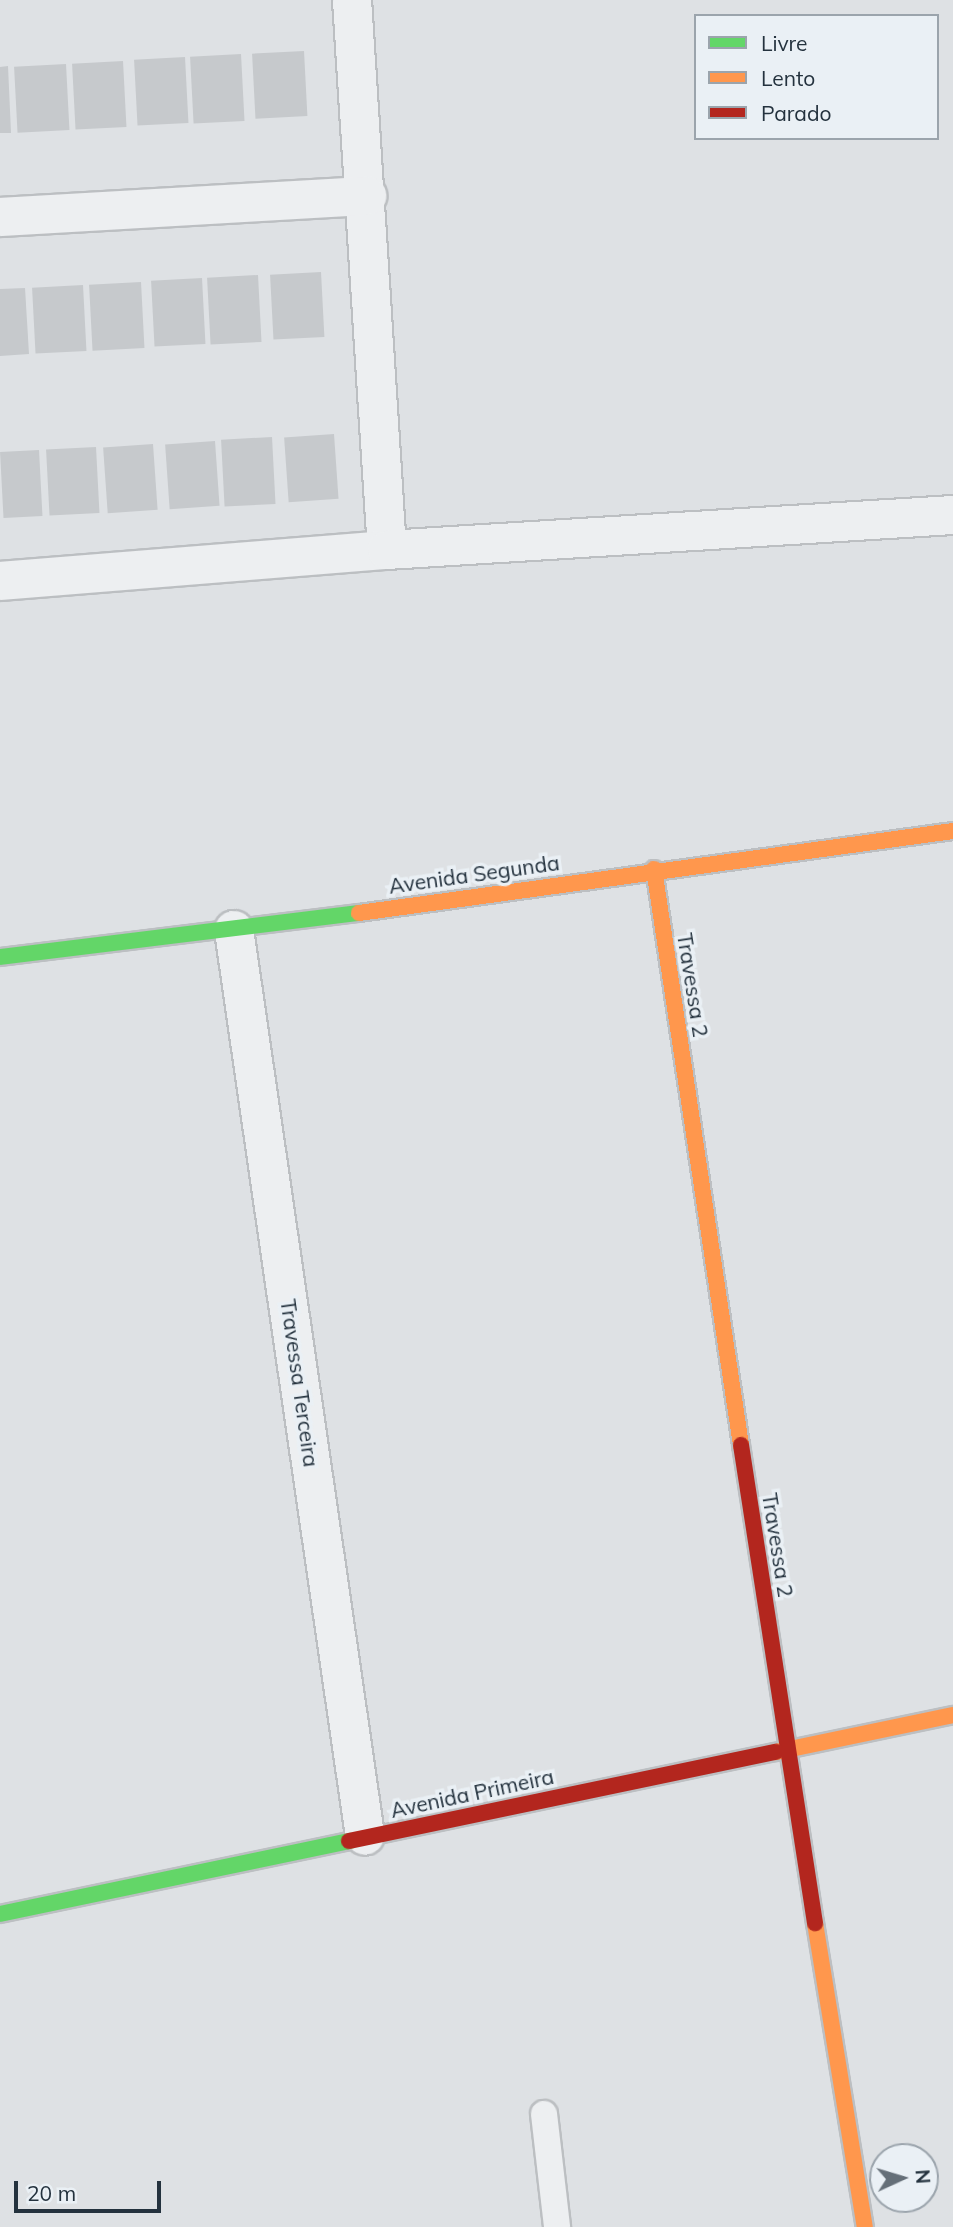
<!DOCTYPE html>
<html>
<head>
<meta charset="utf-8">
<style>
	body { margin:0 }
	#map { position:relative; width:953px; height:2227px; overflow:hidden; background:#dee1e4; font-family:Mulish,sans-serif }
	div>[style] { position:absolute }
	.building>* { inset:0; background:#c6c9cc; transform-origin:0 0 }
	.roads { filter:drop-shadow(2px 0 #bcbfc2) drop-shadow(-2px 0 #bcbfc2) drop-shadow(0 2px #bcbfc2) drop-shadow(0 -2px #bcbfc2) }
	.lane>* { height:26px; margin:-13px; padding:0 13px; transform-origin:13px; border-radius:13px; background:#edeff1 }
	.street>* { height:38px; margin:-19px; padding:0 19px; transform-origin:19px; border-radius:19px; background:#edeff1 }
	.fast>* { height:16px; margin:-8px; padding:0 8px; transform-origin:8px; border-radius:8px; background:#63d668 }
	.slow>* { height:16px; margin:-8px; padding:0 8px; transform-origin:8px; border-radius:8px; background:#ff974d }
	.jam>* { height:16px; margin:-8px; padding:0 8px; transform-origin:8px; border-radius:8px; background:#b3261e }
	span { translate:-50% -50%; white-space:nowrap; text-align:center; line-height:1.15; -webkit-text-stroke:7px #eaf0f5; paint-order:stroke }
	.street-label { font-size:21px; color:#24323e }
	.legend { position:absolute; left:694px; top:14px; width:245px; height:126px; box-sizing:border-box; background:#eaf0f5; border:2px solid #9ba4ac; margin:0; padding:9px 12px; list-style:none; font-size:21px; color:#24323e }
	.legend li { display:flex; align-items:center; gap:14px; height:35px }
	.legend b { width:35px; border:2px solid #9ba4ac }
	.north { position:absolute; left:869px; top:2143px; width:70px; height:70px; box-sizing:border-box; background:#eaf0f5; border:2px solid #9ba4ac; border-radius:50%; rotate:86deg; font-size:19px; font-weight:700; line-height:28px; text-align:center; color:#24323e }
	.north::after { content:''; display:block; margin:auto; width:24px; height:32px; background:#656f78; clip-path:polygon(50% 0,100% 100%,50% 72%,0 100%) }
	.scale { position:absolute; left:14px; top:2181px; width:147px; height:32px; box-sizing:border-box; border:4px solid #24323e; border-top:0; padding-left:9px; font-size:21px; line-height:24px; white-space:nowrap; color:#24323e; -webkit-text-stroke:5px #eaf0f5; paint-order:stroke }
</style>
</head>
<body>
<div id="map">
	<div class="building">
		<div style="left:304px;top:51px;width:65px;height:52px;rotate:87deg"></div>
		<div style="left:241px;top:54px;width:67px;height:51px;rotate:87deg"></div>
		<div style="left:185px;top:57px;width:66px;height:51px;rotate:87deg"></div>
		<div style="left:123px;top:61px;width:66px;height:51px;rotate:87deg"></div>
		<div style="left:66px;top:64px;width:66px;height:52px;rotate:87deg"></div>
		<div style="clip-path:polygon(8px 66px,11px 133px,0 133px,0 67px)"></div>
		<div style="left:321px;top:272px;width:65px;height:51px;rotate:87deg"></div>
		<div style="left:258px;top:275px;width:67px;height:51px;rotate:87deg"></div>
		<div style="left:202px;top:278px;width:66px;height:51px;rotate:87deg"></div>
		<div style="left:141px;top:282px;width:66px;height:52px;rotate:87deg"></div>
		<div style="left:83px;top:285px;width:66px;height:51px;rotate:87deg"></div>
		<div style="clip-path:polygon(25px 288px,29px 354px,0 356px,0 289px)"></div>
		<div style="left:334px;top:434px;width:65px;height:50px;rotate:86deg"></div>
		<div style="left:272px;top:437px;width:67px;height:51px;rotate:87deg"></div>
		<div style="left:215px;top:441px;width:65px;height:50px;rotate:86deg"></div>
		<div style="left:153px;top:444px;width:66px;height:50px;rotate:86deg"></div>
		<div style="left:96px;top:447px;width:66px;height:50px;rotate:87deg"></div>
		<div style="left:39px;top:450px;width:66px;height:39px;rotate:87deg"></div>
	</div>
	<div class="roads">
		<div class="lane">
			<div style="left:544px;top:2114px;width:114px;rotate:83.4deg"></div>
		</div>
		<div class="street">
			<div style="left:352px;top:0;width:551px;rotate:86.36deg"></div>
			<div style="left:0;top:217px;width:368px;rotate:-3.3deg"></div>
			<div style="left:0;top:581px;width:388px;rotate:-4.6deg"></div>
			<div style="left:387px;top:550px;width:567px;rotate:-3.54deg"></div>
			<div style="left:234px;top:930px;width:915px;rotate:81.77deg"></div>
		</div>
		<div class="fast">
			<div style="left:0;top:957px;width:362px;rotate:-7deg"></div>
			<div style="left:0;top:1914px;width:357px;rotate:-11.8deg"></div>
		</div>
		<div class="slow">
			<div style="left:654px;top:869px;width:583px;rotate:81.41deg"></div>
			<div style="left:359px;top:913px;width:600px;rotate:-7.86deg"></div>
			<div style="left:776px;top:1752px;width:181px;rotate:-11.8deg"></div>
			<div style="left:815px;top:1923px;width:308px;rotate:80.7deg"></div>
		</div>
		<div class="jam">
			<div style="left:741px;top:1445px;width:484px;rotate:81.2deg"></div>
			<div style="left:349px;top:1841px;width:436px;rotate:-11.8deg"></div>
		</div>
	</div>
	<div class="street-label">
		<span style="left:474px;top:874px;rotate:-8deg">Avenida Segunda</span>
		<span style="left:693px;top:985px;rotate:81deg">Travessa 2</span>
		<span style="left:300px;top:1383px;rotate:82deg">Travessa Terceira</span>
		<span style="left:778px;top:1545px;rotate:81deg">Travessa 2</span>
		<span style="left:472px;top:1793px;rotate:-12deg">Avenida Primeira</span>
	</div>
	<ul class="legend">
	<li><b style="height:9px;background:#63d668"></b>Livre</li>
	<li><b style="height:9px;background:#ff974d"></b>Lento</li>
	<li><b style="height:9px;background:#b3261e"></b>Parado</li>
	</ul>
	<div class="north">N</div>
	<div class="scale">20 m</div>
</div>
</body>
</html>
